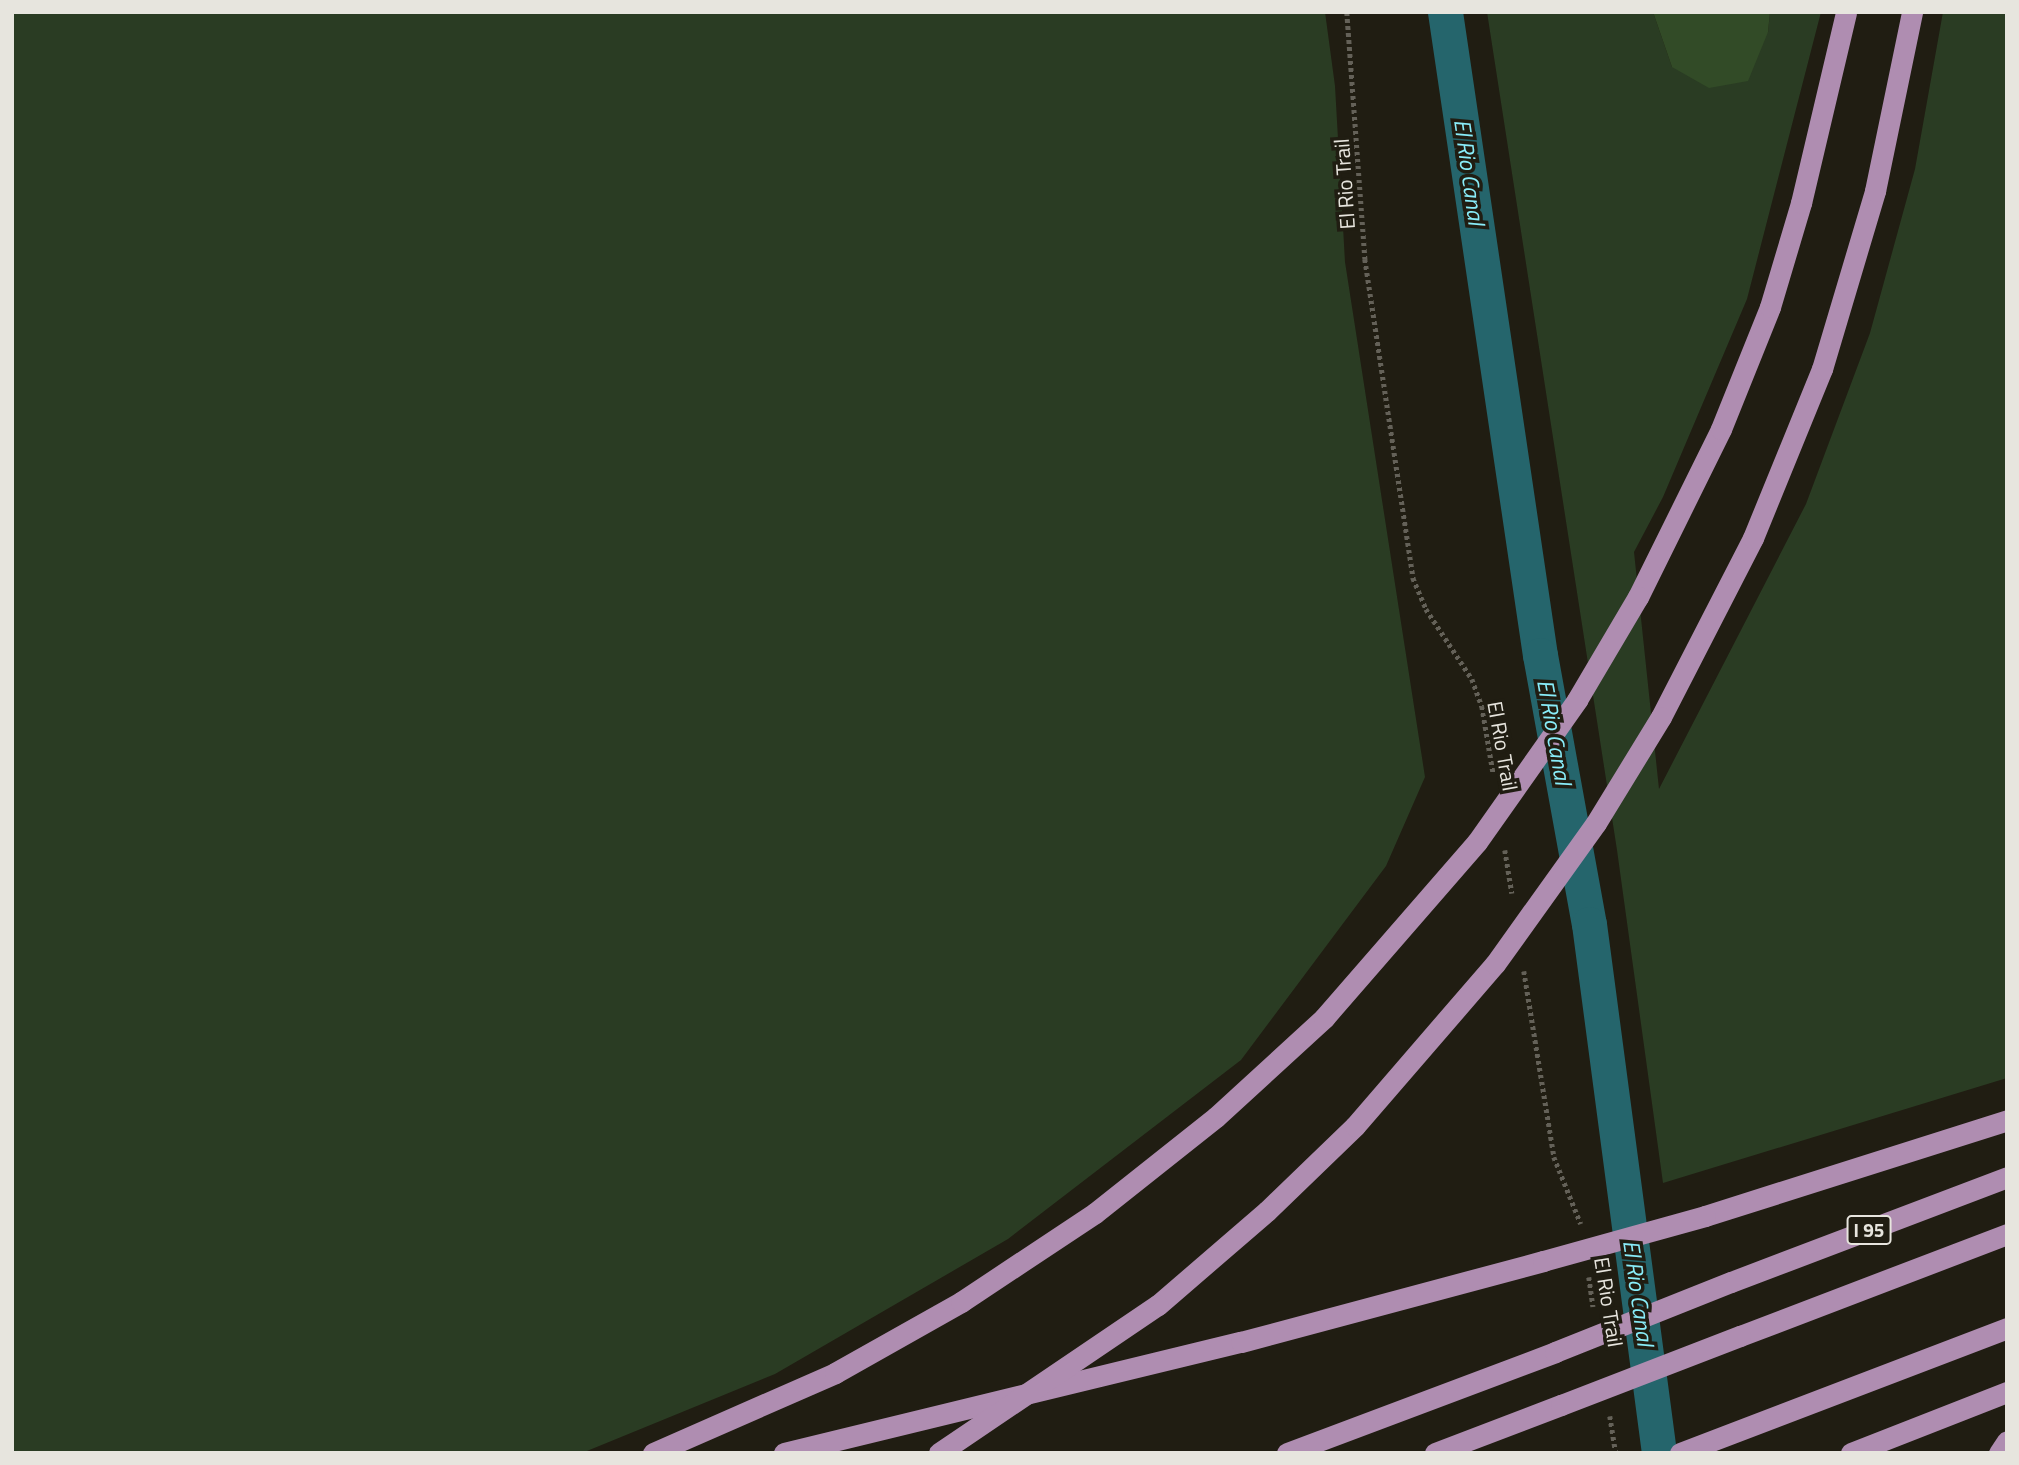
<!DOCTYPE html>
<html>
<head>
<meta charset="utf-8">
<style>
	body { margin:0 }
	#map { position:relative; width:2019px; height:1465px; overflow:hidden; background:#201d12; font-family:"Titillium Web",sans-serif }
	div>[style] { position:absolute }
	.green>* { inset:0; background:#2a3c23 }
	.forest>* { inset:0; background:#324b27 }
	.canal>* { height:35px; margin:-17.5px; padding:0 17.5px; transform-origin:17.5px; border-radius:17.5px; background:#25656c }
	.path>* { height:4.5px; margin-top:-2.25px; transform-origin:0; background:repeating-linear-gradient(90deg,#646158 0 3.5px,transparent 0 7px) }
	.motorway>* { height:21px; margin:-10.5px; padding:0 10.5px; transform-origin:10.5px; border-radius:10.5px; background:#af8db1 }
	.motorway-bridge>* { height:21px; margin:-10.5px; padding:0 10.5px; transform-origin:10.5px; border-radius:10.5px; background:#af8db1 }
	span { translate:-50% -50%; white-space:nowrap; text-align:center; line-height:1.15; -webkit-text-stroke:7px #201d12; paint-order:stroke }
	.shield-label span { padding:2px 5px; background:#201d12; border:2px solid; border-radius:5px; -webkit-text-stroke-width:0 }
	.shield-label { font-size:19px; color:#e7e5de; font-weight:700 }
	.street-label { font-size:21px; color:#e7e5de }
	.water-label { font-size:23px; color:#89edf9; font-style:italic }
	.frame { position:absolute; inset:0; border:14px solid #e7e5de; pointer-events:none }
</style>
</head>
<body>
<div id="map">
	<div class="green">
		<div style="clip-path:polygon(12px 12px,1325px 12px,1335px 86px,1345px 262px,1425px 777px,1386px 866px,1241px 1060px,1008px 1239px,775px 1374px,582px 1453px,12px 1453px)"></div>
		<div style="clip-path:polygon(1487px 12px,1653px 12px,1672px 67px,1768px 32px,1770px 12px,1821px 12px,1747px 299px,1663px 497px,1634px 552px,1659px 789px,1806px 504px,1870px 333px,1915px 169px,1943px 12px,2007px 12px,2007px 1078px,1663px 1183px,1617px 850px)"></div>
	</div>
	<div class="forest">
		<div style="clip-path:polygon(1653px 12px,1770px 12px,1768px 32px,1748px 81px,1709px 88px,1672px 67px)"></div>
	</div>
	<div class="canal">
		<div style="left:1445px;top:12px;width:650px;rotate:81.6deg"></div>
		<div style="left:1540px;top:655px;width:273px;rotate:79.7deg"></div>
		<div style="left:1589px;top:924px;width:534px;rotate:82.46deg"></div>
	</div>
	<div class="path">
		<div style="left:1347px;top:12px;width:248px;rotate:85.8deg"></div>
		<div style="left:1365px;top:259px;width:323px;rotate:81.4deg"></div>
		<div style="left:1413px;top:578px;width:34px;rotate:67deg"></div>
		<div style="left:1426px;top:609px;width:84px;rotate:56.7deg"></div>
		<div style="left:1472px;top:679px;width:29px;rotate:70deg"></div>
		<div style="left:1482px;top:706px;width:67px;rotate:80.5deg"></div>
		<div style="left:1505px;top:850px;width:44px;rotate:80.8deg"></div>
		<div style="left:1524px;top:971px;width:188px;rotate:80.8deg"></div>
		<div style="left:1554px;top:1157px;width:72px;rotate:68.1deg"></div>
		<div style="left:1589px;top:1277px;width:30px;rotate:82deg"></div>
		<div style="left:1610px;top:1416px;width:37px;rotate:81deg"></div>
	</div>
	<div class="motorway">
		<div style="left:1638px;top:597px;width:187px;rotate:-63.7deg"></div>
		<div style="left:1721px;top:429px;width:131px;rotate:-68.1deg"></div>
		<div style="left:1770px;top:307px;width:109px;rotate:-73.4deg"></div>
		<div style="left:1801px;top:203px;width:196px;rotate:-76.7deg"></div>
		<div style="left:1661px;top:717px;width:201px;rotate:-62.8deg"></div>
		<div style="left:1753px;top:538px;width:183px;rotate:-67.8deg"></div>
		<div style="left:1822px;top:369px;width:186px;rotate:-73.4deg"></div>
		<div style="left:1875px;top:191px;width:183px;rotate:-78.3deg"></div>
		<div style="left:1705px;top:1216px;width:317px;rotate:-17.6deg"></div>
		<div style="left:1731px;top:1282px;width:295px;rotate:-20.8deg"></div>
		<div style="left:1158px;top:1305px;width:144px;rotate:-40.8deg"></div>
		<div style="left:1267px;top:1211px;width:122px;rotate:-44deg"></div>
		<div style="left:1355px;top:1126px;width:214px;rotate:-49.2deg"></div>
		<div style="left:1740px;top:1336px;width:286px;rotate:-20.9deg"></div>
		<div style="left:653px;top:1453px;width:199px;rotate:-23.7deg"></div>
		<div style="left:835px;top:1373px;width:145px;rotate:-29.4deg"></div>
		<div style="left:961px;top:1302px;width:161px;rotate:-33.6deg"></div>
		<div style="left:1095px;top:1213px;width:154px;rotate:-38.4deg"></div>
		<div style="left:1216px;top:1117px;width:147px;rotate:-42.5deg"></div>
		<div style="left:1324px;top:1018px;width:233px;rotate:-49deg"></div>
		<div style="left:784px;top:1453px;width:470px;rotate:-13.7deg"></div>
		<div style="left:1241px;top:1342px;width:313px;rotate:-15deg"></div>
		<div style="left:1287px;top:1453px;width:286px;rotate:-20.6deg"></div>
		<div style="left:1435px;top:1453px;width:135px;rotate:-20.9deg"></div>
		<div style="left:1680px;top:1453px;width:350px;rotate:-20.9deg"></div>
		<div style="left:1851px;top:1453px;width:168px;rotate:-21.4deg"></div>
		<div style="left:1999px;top:1453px;width:14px;rotate:-56deg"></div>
	</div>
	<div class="motorway-bridge">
		<div style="left:1477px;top:842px;width:174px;rotate:-54.8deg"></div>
		<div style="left:1577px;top:700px;width:120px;rotate:-59.4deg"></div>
		<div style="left:1495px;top:964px;width:173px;rotate:-54.4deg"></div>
		<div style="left:1596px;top:823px;width:124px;rotate:-58.5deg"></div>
		<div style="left:1543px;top:1261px;width:168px;rotate:-15.5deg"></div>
		<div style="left:1555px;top:1352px;width:189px;rotate:-21.7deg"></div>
		<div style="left:1561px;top:1405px;width:192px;rotate:-21.1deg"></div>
		<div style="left:939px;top:1453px;width:264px;rotate:-34.1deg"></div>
	</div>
	<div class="shield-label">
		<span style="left:1869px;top:1230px">I 95</span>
	</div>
	<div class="street-label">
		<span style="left:1344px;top:184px;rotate:-94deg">El Rio Trail</span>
		<span style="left:1503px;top:746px;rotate:80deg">El Rio Trail</span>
		<span style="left:1609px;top:1302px;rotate:81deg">El Rio Trail</span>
	</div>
	<div class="water-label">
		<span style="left:1469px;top:172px;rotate:82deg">El Rio Canal</span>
		<span style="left:1554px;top:732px;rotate:80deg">El Rio Canal</span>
		<span style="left:1638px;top:1293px;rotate:82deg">El Rio Canal</span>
	</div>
	<div class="frame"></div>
</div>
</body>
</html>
